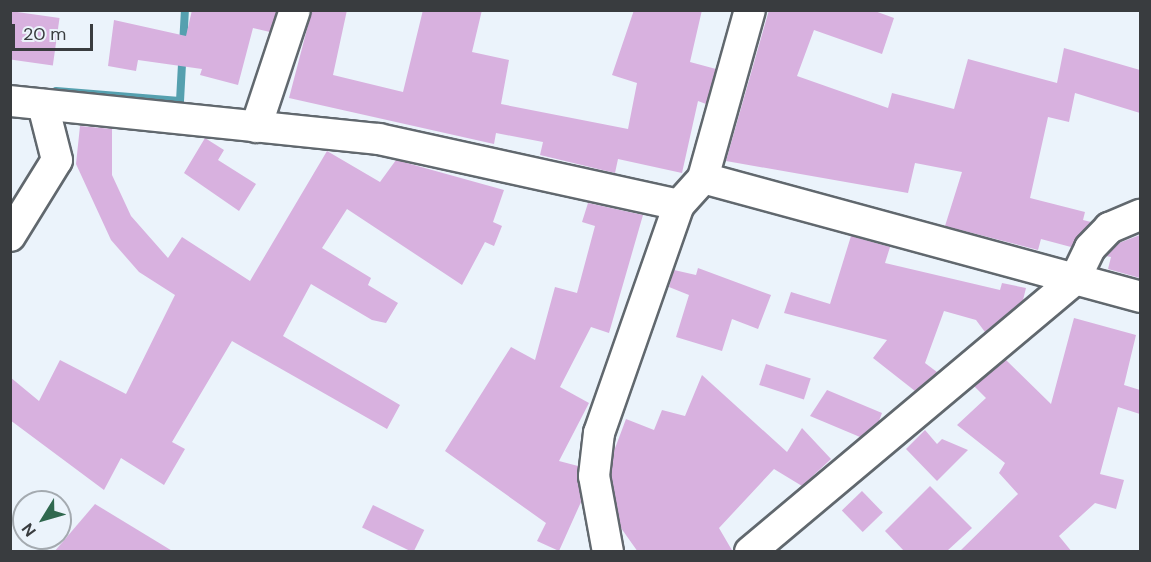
<!DOCTYPE html>
<html>
<head>
<meta charset="utf-8">
<style>
	body { margin:0 }
	#map { position:relative; width:1151px; height:562px; overflow:hidden; background:#ebf3fb; font-family:"DM Sans",sans-serif }
	div>[style] { position:absolute }
	.stream>* { height:8px; margin:-4px; padding:0 4px; transform-origin:4px; border-radius:4px; background:#55a0af }
	.building>* { inset:0; background:#d8b1df; transform-origin:0 0 }
	.roads { filter:drop-shadow(2px 0 #61686e) drop-shadow(-2px 0 #61686e) drop-shadow(0 2px #61686e) drop-shadow(0 -2px #61686e) }
	.street>* { height:30px; margin:-15px; padding:0 15px; transform-origin:15px; border-radius:15px; background:#fff }
	span { translate:-50% -50%; white-space:nowrap; text-align:center; line-height:1.15; -webkit-text-stroke:4.5px #ebf3fb; paint-order:stroke }
	.frame { position:absolute; inset:0; border:12px solid #393c3f; pointer-events:none }
	.north { position:absolute; left:12px; top:490px; width:60px; height:60px; box-sizing:border-box; background:#ebf3fb; border:2px solid #a4aab0; border-radius:50%; rotate:233deg; font-size:16px; font-weight:700; line-height:24px; text-align:center; color:#393c3f }
	.north::after { content:''; display:block; margin:auto; width:21px; height:27px; background:#30684f; clip-path:polygon(50% 0,100% 100%,50% 72%,0 100%) }
	.scale { position:absolute; left:12px; top:24px; width:81px; height:27px; box-sizing:border-box; border:3px solid #393c3f; border-top:0; padding-left:8px; font-size:18px; line-height:21px; white-space:nowrap; color:#393c3f; -webkit-text-stroke:4px #ebf3fb; paint-order:stroke }
</style>
</head>
<body>
<div id="map">
	<div class="stream">
		<div style="left:56px;top:91px;width:124px;rotate:4.6deg"></div>
		<div style="left:180px;top:101px;width:91px;rotate:-86.9deg"></div>
	</div>
	<div class="building">
		<div style="clip-path:polygon(192px 10px,277px 10px,270px 32px,253px 28px,238px 85px,200px 75px,202px 69px,138px 60px,136px 71px,108px 66px,114px 20px,186px 36px)"></div>
		<div style="clip-path:polygon(312px 10px,347px 10px,333px 75px,403px 92px,423px 10px,482px 10px,472px 52px,509px 60px,501px 104px,628px 129px,637px 83px,612px 75px,634px 10px,702px 10px,690px 62px,716px 69px,706px 104px,698px 101px,682px 173px,618px 159px,615px 173px,540px 155px,543px 142px,496px 133px,494px 144px,289px 98px)"></div>
		<div style="clip-path:polygon(769px 10px,872px 10px,894px 18px,882px 54px,814px 30px,797px 76px,888px 108px,892px 93px,954px 109px,968px 59px,1057px 83px,1064px 48px,1140px 70px,1140px 113px,1075px 93px,1069px 122px,1048px 117px,1030px 198px,1085px 212px,1083px 220px,1091px 222px,1071px 247px,1041px 239px,1038px 250px,945px 226px,962px 172px,915px 163px,908px 193px,726px 161px)"></div>
		<div style="left:10px;top:11px;width:50px;height:48px;rotate:8deg"></div>
		<div style="clip-path:polygon(80px 126px,112px 129px,112px 175px,131px 216px,168px 258px,182px 237px,250px 281px,327px 151px,380px 182px,396px 160px,504px 190px,493px 222px,502px 226px,494px 246px,485px 242px,462px 285px,347px 209px,322px 248px,371px 278px,368px 285px,398px 303px,386px 323px,372px 320px,311px 284px,283px 336px,400px 405px,387px 429px,232px 341px,172px 442px,185px 449px,164px 485px,121px 458px,104px 490px,10px 420px,10px 377px,39px 401px,60px 360px,126px 394px,175px 295px,139px 272px,111px 240px,76px 164px)"></div>
		<div style="clip-path:polygon(205px 138px,224px 150px,218px 160px,256px 184px,239px 211px,184px 173px)"></div>
		<div style="clip-path:polygon(588px 203px,643px 215px,609px 333px,591px 327px,560px 387px,589px 403px,559px 461px,578px 466px,581px 502px,559px 551px,537px 541px,546px 523px,445px 451px,511px 347px,535px 360px,555px 287px,577px 293px,595px 226px,582px 222px)"></div>
		<div style="clip-path:polygon(1140px 235px,1140px 278px,1108px 269px,1111px 257px,1106px 256px,1119px 243px)"></div>
		<div style="clip-path:polygon(851px 236px,890px 247px,885px 263px,1000px 290px,1002px 283px,1026px 288px,1023px 300px,985px 332px,976px 320px,944px 311px,925px 363px,937px 372px,915px 391px,873px 358px,887px 340px,784px 313px,791px 292px,830px 304px)"></div>
		<div style="clip-path:polygon(698px 268px,771px 295px,758px 329px,732px 319px,722px 351px,676px 337px,689px 295px,669px 287px,674px 270px,696px 275px)"></div>
		<div style="clip-path:polygon(1074px 318px,1136px 335px,1124px 385px,1140px 390px,1140px 414px,1118px 407px,1100px 474px,1124px 480px,1116px 509px,1095px 503px,1059px 536px,1072px 552px,959px 552px,1018px 494px,999px 473px,1005px 463px,957px 425px,986px 398px,974px 386px,1006px 360px,1051px 404px)"></div>
		<div style="left:766px;top:364px;width:47px;height:22px;rotate:18deg"></div>
		<div style="clip-path:polygon(702px 375px,787px 452px,802px 428px,831px 459px,802px 486px,774px 469px,719px 528px,733px 552px,638px 552px,621px 528px,611px 475px,614px 451px,626px 419px,654px 430px,662px 410px,685px 416px)"></div>
		<div style="clip-path:polygon(827px 390px,882px 413px,879px 421px,860px 437px,810px 416px)"></div>
		<div style="clip-path:polygon(925px 430px,937px 444px,942px 439px,968px 450px,937px 481px,906px 449px)"></div>
		<div style="clip-path:polygon(930px 486px,972px 528px,947px 551px,905px 552px,885px 531px)"></div>
		<div style="left:862px;top:491px;width:30px;height:28px;rotate:46deg"></div>
		<div style="clip-path:polygon(95px 504px,174px 552px,54px 552px)"></div>
		<div style="left:373px;top:505px;width:57px;height:25px;rotate:26deg"></div>
	</div>
	<div class="roads">
		<div class="street">
			<div style="left:10px;top:101px;width:371px;rotate:5.9deg"></div>
			<div style="left:379px;top:139px;width:307px;rotate:12.4deg"></div>
			<div style="left:256px;top:127px;width:123px;rotate:-71.6deg"></div>
			<div style="left:703px;top:178px;width:453px;rotate:15.2deg"></div>
			<div style="left:10px;top:236px;width:89px;rotate:-58.3deg"></div>
			<div style="left:57px;top:160px;width:57px;rotate:-104.3deg"></div>
			<div style="left:608px;top:552px;width:77px;rotate:-100.4deg"></div>
			<div style="left:594px;top:476px;width:43px;rotate:-83.4deg"></div>
			<div style="left:599px;top:433px;width:242px;rotate:-70.7deg"></div>
			<div style="left:679px;top:205px;width:36px;rotate:-48deg"></div>
			<div style="left:703px;top:178px;width:174px;rotate:-74.4deg"></div>
			<div style="left:750px;top:552px;width:424px;rotate:-40deg"></div>
			<div style="left:1075px;top:279px;width:34px;rotate:-64deg"></div>
			<div style="left:1090px;top:248px;width:28px;rotate:-46deg"></div>
			<div style="left:1109px;top:228px;width:34px;rotate:-23deg"></div>
		</div>
	</div>
	<div class="frame"></div>
	<div class="north">N</div>
	<div class="scale">20 m</div>
</div>
</body>
</html>
